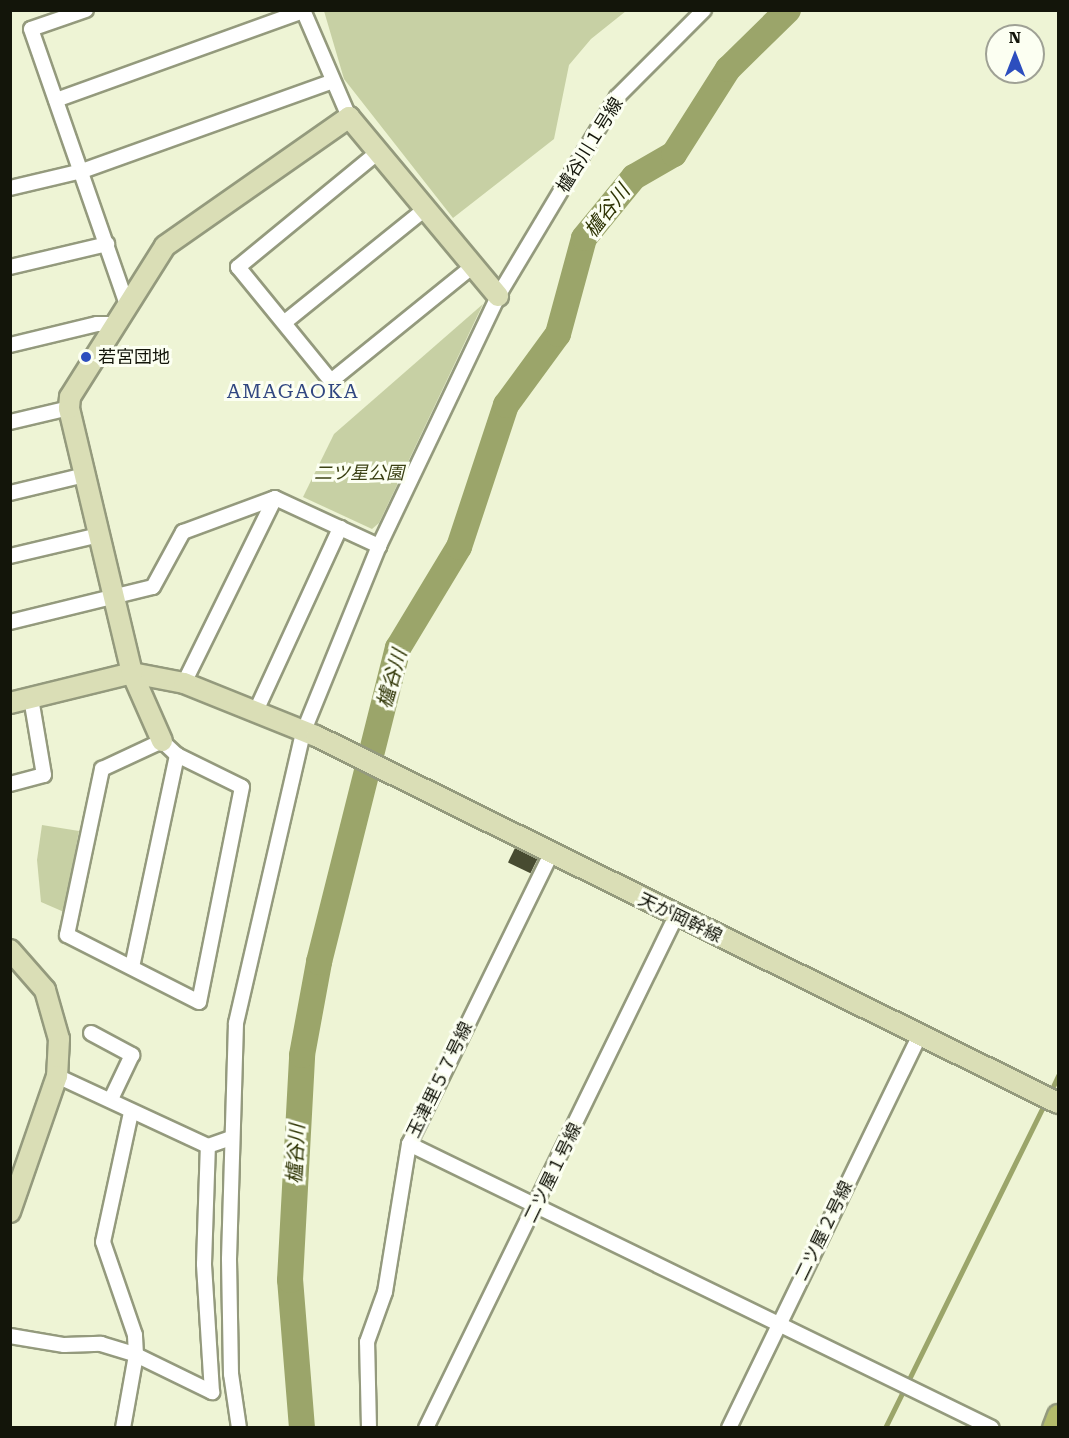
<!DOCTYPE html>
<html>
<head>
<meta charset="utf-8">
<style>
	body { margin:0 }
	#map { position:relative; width:1069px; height:1438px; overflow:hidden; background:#eef4d5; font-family:"Roboto Serif","Noto Sans JP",serif }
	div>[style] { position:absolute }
	.green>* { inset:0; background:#c7d0a4 }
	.stream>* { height:4.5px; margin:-2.25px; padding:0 2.25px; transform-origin:2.25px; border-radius:2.25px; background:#9ba56a }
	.river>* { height:26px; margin:-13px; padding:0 13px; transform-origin:13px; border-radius:13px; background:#9ba56a }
	.building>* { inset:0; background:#474b31; transform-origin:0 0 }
	.roads { filter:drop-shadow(2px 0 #949a7d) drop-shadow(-2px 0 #949a7d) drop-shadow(0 2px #949a7d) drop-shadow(0 -2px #949a7d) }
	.street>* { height:14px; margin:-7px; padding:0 7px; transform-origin:7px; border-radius:7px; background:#fff }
	.secondary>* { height:20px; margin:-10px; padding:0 10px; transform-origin:10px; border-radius:10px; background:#dadeb6 }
	.primary>* { height:21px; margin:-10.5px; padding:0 10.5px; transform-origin:10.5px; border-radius:10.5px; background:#b4bc6c }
	.dots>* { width:16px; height:16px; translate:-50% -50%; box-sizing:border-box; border:3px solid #fcfff2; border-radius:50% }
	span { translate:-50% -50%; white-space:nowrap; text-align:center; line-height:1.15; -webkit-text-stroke:6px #fcfff2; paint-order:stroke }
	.street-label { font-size:18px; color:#13150a }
	.poi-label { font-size:18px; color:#13150a }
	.left { translate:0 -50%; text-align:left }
	.park-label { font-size:18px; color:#3b4114; font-style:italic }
	.water-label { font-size:20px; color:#2e3404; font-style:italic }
	.neighbourhood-label { font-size:20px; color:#314780; letter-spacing:1.5px }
	.frame { position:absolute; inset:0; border:12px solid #13150a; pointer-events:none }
	.north { position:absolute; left:985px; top:24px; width:60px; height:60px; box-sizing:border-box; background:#fcfff2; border:2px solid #9fa195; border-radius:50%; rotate:0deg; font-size:16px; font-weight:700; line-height:24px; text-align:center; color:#13150a }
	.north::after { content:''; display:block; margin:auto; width:21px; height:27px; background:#2d4ebe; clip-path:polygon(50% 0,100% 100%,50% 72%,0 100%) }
</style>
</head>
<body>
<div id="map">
	<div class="green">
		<div style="clip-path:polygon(324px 11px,626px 11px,591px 39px,569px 65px,554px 139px,453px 218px,344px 79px)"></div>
		<div style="clip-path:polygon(483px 304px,379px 523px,372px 529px,303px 497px,334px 434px)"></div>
		<div style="clip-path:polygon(42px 825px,79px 831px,64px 912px,41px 902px,37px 860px)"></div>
	</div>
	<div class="stream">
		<div style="left:1050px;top:1093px;width:19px;rotate:-65deg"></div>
		<div style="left:885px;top:1428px;width:362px;rotate:-63.8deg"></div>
	</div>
	<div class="river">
		<div style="left:302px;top:1428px;width:148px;rotate:-94.6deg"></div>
		<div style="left:290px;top:1280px;width:225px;rotate:-86.9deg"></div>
		<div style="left:302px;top:1055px;width:95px;rotate:-79.6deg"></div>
		<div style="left:319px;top:962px;width:324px;rotate:-75.9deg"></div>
		<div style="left:398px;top:648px;width:118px;rotate:-58.9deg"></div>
		<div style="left:459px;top:547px;width:150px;rotate:-71.7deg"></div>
		<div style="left:506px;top:405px;width:88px;rotate:-53.8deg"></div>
		<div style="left:558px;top:334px;width:99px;rotate:-74.8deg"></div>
		<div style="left:584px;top:238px;width:79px;rotate:-50.7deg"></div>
		<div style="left:634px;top:177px;width:46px;rotate:-29.9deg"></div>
		<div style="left:674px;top:154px;width:101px;rotate:-57.6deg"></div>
		<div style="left:728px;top:69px;width:84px;rotate:-44.5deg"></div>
	</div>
	<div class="building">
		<div style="left:515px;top:848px;width:25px;height:16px;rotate:26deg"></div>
	</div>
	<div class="roads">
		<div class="street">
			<div style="left:86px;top:10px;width:58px;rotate:160.9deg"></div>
			<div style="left:31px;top:29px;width:291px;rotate:70.8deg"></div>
			<div style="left:303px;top:10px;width:116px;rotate:66.7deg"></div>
			<div style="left:56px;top:100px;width:263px;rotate:-19.8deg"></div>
			<div style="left:377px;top:153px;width:180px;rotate:140.6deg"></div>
			<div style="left:238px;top:267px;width:147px;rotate:50.8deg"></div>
			<div style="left:331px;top:381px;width:181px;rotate:-39deg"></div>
			<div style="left:10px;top:188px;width:74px;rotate:-13.3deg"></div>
			<div style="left:82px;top:171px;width:263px;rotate:-19.7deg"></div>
			<div style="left:10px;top:267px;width:100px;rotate:-13.3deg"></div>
			<div style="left:285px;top:322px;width:179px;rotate:-38.9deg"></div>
			<div style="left:10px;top:345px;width:89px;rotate:-13.6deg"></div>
			<div style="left:97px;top:324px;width:18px"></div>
			<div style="left:10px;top:422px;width:61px;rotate:-13.3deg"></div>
			<div style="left:10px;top:493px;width:77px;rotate:-13.5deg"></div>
			<div style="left:10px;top:556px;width:91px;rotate:-13.3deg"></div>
			<div style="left:10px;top:622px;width:147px;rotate:-13.8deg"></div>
			<div style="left:153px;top:587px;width:63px;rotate:-61.4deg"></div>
			<div style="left:183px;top:532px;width:98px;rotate:-20.3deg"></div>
			<div style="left:184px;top:683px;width:206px;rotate:-63.8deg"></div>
			<div style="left:275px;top:498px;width:115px;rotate:24.8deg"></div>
			<div style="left:255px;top:713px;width:204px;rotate:-65.3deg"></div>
			<div style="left:162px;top:741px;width:21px;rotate:43deg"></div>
			<div style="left:177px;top:755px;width:72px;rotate:26.2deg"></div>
			<div style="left:242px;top:787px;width:219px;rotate:101.3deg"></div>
			<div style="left:199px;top:1002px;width:148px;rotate:-153.1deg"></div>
			<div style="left:67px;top:935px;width:170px;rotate:-78.1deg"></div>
			<div style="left:102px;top:769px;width:66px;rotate:-25deg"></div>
			<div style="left:10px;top:784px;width:35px;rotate:-15deg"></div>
			<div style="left:44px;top:775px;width:78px;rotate:-99.6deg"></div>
			<div style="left:132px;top:967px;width:217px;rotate:-78deg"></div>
			<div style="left:91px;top:1033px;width:47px;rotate:28.2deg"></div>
			<div style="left:132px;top:1055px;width:49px;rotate:115.5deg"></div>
			<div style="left:57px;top:1076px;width:166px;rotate:24.9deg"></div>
			<div style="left:208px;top:1146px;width:24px;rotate:-19deg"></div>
			<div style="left:409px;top:1144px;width:648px;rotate:25.97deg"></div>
			<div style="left:10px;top:1336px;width:55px;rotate:9.5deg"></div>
			<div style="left:64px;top:1345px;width:37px;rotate:-2deg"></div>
			<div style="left:101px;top:1344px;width:37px;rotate:17deg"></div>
			<div style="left:136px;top:1355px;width:85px;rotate:26deg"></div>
			<div style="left:212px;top:1392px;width:128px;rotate:-93.6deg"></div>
			<div style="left:204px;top:1264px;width:118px;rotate:-88.1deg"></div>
			<div style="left:123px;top:1428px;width:74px;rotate:-79.9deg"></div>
			<div style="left:136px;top:1355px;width:20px;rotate:-93deg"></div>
			<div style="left:135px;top:1335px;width:98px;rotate:-109deg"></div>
			<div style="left:103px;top:1242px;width:133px;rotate:-77.8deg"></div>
			<div style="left:239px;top:1428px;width:55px;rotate:-98.4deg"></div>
			<div style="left:231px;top:1374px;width:115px;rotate:-91deg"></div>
			<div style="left:229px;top:1259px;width:236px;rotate:-88.3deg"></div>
			<div style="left:236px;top:1023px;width:298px;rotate:-77deg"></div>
			<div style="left:303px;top:733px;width:202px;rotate:-67.9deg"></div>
			<div style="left:379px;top:546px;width:277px;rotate:-64.5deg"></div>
			<div style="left:498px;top:296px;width:232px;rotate:-59.1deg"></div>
			<div style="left:617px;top:97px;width:123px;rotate:-45deg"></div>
			<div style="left:369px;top:1428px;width:86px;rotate:-91.3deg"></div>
			<div style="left:367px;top:1342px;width:53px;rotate:-70.2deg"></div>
			<div style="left:385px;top:1292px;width:150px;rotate:-80.8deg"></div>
			<div style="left:409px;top:1144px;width:323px;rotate:-63.9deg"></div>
			<div style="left:426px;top:1428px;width:570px;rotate:-63.97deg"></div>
			<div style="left:729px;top:1428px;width:437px;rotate:-64.1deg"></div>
		</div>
		<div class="secondary">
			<div style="left:10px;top:703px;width:126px;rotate:-13.8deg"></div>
			<div style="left:132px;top:673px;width:53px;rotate:10.9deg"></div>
			<div style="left:184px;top:683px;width:142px;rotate:21.9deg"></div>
			<div style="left:316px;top:736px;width:828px;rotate:26.32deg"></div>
			<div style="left:162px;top:741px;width:74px;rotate:-113.8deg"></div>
			<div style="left:132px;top:673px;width:272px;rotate:-103.4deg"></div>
			<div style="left:69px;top:408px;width:11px;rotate:-85deg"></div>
			<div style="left:70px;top:397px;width:178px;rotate:-57.8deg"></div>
			<div style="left:165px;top:246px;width:225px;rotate:-35deg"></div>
			<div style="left:349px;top:117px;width:233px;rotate:50.2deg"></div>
			<div style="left:10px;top:950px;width:53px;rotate:48.8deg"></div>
			<div style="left:45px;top:990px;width:51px;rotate:74.1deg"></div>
			<div style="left:59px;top:1039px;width:37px;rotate:93deg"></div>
			<div style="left:57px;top:1076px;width:144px;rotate:109.1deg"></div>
		</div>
		<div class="primary">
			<div style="left:1053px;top:1428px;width:14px;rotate:-69deg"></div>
		</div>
	</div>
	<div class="dots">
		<div style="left:86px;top:357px;background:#2d4ebe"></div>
	</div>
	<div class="street-label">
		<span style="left:590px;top:145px;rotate:-58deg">櫨谷川１号線</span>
		<span style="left:680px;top:918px;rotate:26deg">天が岡幹線</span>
		<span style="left:440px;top:1080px;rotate:-64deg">玉津里５７号線</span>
		<span style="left:553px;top:1173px;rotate:-64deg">二ツ屋１号線</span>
		<span style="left:824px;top:1231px;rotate:-64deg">二ツ屋２号線</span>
	</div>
	<div class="poi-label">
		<span class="left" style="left:98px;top:357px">若宮団地</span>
	</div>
	<div class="park-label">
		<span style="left:359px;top:473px">二ツ星公園</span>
	</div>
	<div class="water-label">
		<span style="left:607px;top:211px;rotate:-52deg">櫨谷川</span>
		<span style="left:392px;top:679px;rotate:-74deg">櫨谷川</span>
		<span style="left:296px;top:1154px;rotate:-87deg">櫨谷川</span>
	</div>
	<div class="neighbourhood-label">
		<span style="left:293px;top:391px">AMAGAOKA</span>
	</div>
	<div class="frame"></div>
	<div class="north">N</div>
</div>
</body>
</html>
